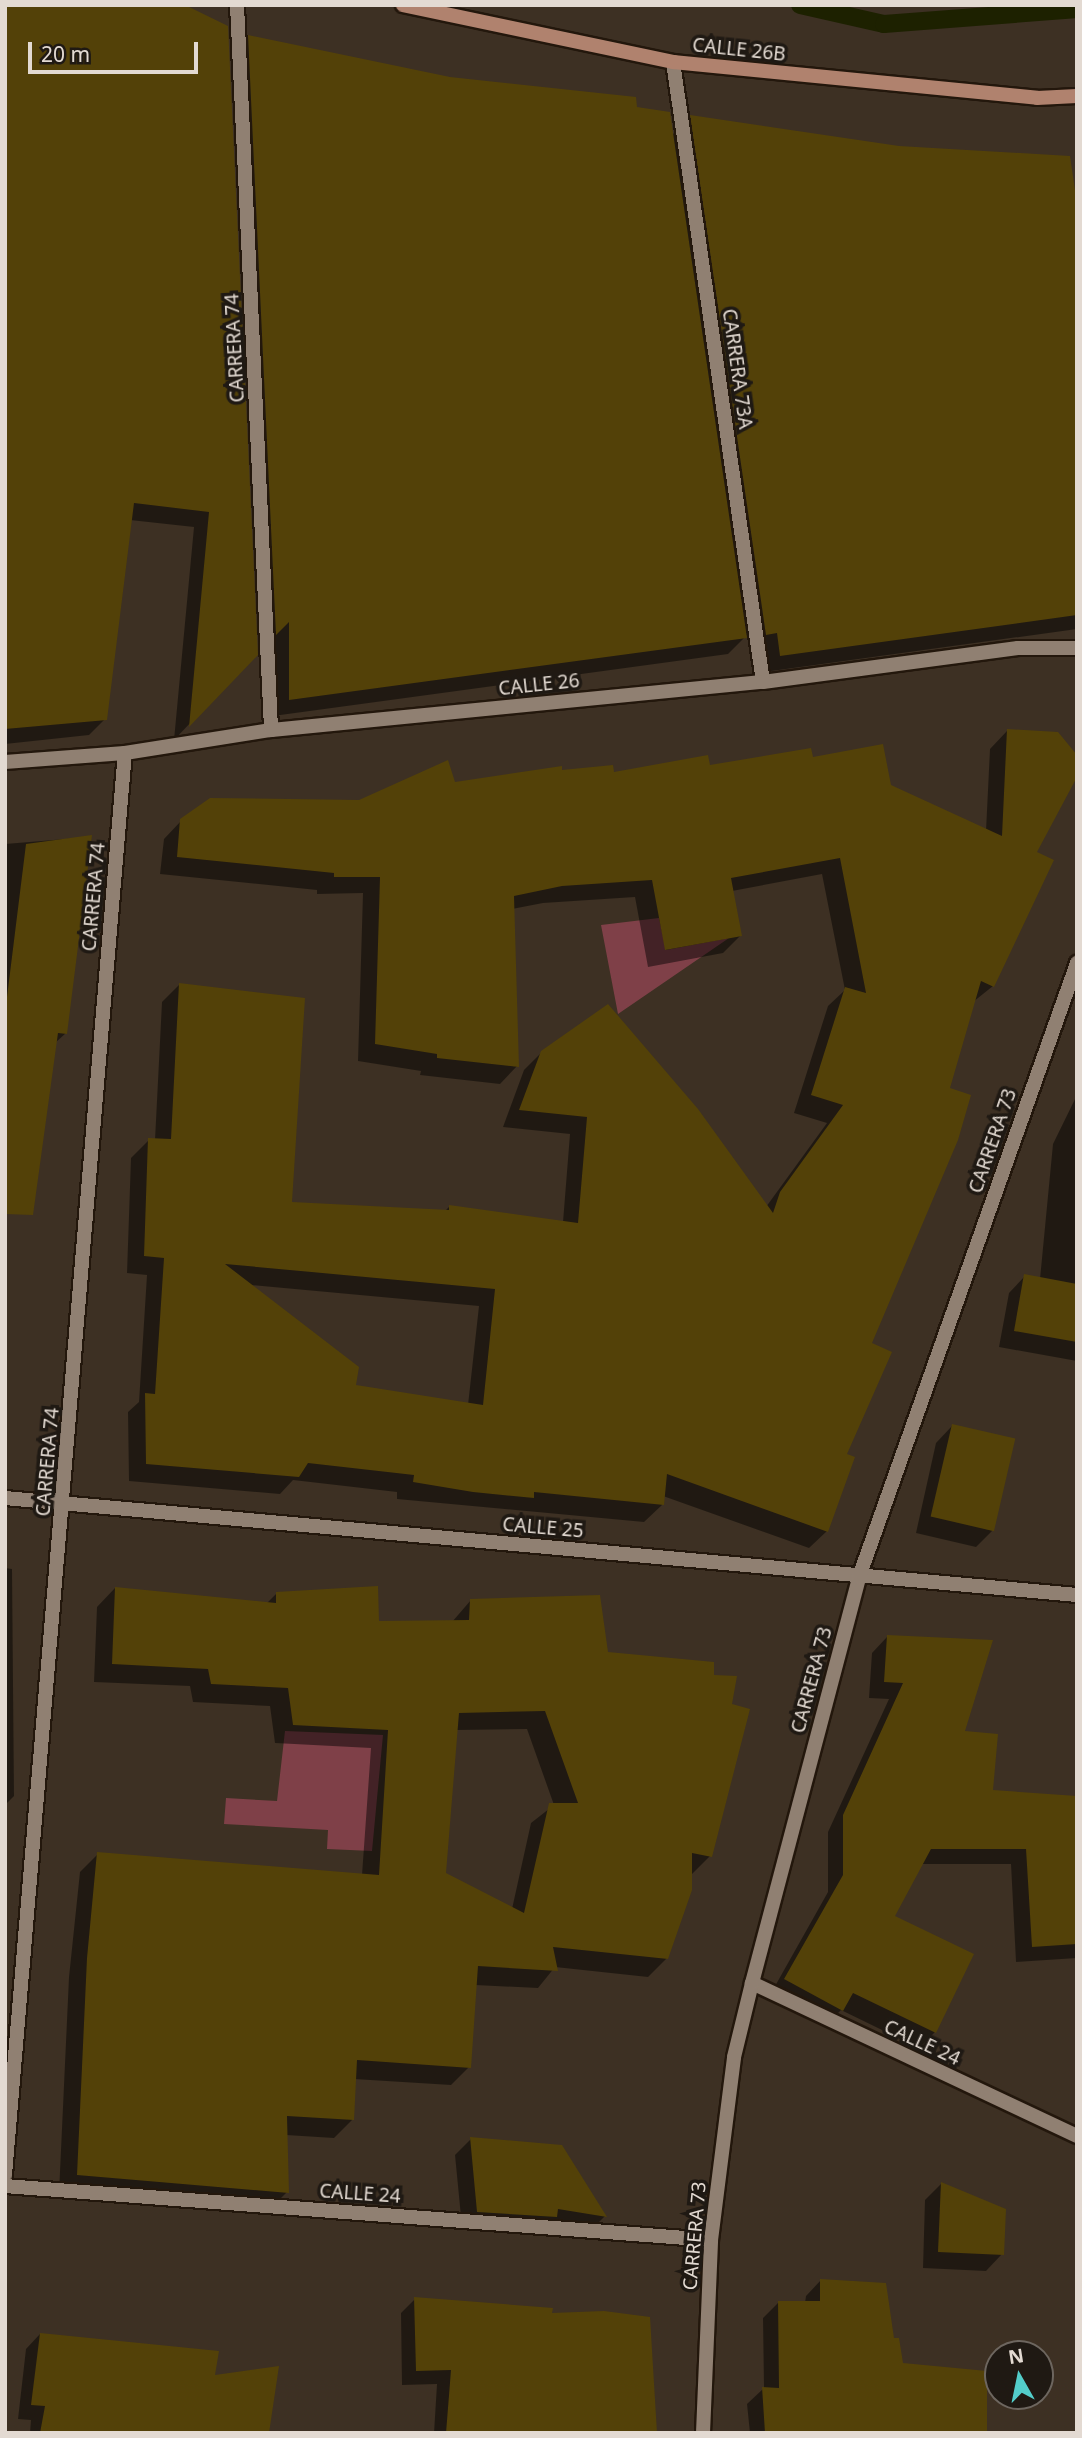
<!DOCTYPE html>
<html>
<head>
<meta charset="utf-8">
<style>
	body { margin:0 }
	#map { position:relative; width:1082px; height:2438px; overflow:hidden; background:#3d3023; font-family:"Noto Sans",sans-serif }
	div>[style] { position:absolute }
	.green>* { inset:0; background:#7f4048 }
	.shadow>* { inset:0; background:#0007 }
	.stream>* { height:18px; margin:-9px; padding:0 9px; transform-origin:9px; border-radius:9px; background:#1d2100 }
	.building>* { inset:0; background:#534108; transform-origin:0 0 }
	.roads { filter:drop-shadow(2px 0 #23170c) drop-shadow(-2px 0 #23170c) drop-shadow(0 2px #23170c) drop-shadow(0 -2px #23170c) }
	.street>* { height:14px; margin:-7px; padding:0 7px; transform-origin:7px; border-radius:7px; background:#908072 }
	.secondary>* { height:14px; margin:-7px; padding:0 7px; transform-origin:7px; border-radius:7px; background:#b0826e }
	span { translate:-50% -50%; white-space:nowrap; text-align:center; line-height:1.15; -webkit-text-stroke:7px #1f1913; paint-order:stroke }
	.street-label { font-size:19px; color:#e3dad2 }
	.frame { position:absolute; inset:0; border:7px solid #e3dad2; pointer-events:none }
	.north { position:absolute; left:984px; top:2340px; width:70px; height:70px; box-sizing:border-box; background:#1f1913; border:2px solid #6d665f; border-radius:50%; rotate:351deg; font-size:19px; font-weight:700; line-height:28px; text-align:center; color:#e3dad2 }
	.north::after { content:''; display:block; margin:auto; width:24px; height:32px; background:#53cdca; clip-path:polygon(50% 0,100% 100%,50% 72%,0 100%) }
	.scale { position:absolute; left:28px; top:42px; width:170px; height:32px; box-sizing:border-box; border:4px solid #e3dad2; border-top:0; padding-left:9px; font-size:21px; line-height:24px; white-space:nowrap; color:#e3dad2; -webkit-text-stroke:5px #1f1913; paint-order:stroke }
</style>
</head>
<body>
<div id="map">
	<div class="green">
		<div style="clip-path:polygon(659px 918px,666px 950px,729px 938px,618px 1014px,601px 925px)"></div>
		<div style="clip-path:polygon(285px 1731px,383px 1735px,372px 1851px,327px 1849px,328px 1830px,224px 1824px,226px 1798px,277px 1801px)"></div>
	</div>
	<div class="shadow">
		<div style="clip-path:polygon(5px 5px,181px 5px,256px 654px,174px 740px,194px 527px,130px 520px,105px 719px,89px 735px,5px 744px)"></div>
		<div style="clip-path:polygon(249px 37px,449px 79px,636px 108px,672px 135px,691px 117px,899px 148px,1077px 212px,1077px 629px,764px 672px,761px 649px,750px 650px,748px 634px,728px 654px,273px 716px,273px 636px,259px 650px,232px 54px)"></div>
		<div style="clip-path:polygon(evenodd,1007px 731px,1035px 853px,993px 986px,973px 1002px,870px 1344px,827px 1531px,809px 1548px,663px 1496px,662px 1505px,644px 1522px,397px 1499px,397px 1492px,293px 1480px,280px 1494px,129px 1481px,128px 1412px,139px 1402px,147px 1275px,127px 1273px,131px 1158px,149px 1140px,155px 1140px,162px 1002px,179px 985px,290px 1204px,444px 1212px,449px 1207px,563px 1222px,570px 1134px,503px 1127px,524px 1070px,542px 1052px,766px 1207px,827px 1123px,794px 1113px,828px 1006px,845px 990px,822px 874px,732px 891px,741px 935px,723px 953px,648px 967px,635px 897px,543px 903px,512px 909px,517px 1066px,500px 1084px,420px 1075px,421px 1071px,358px 1061px,363px 893px,317px 894px,317px 890px,160px 874px,164px 839px,181px 821px,360px 802px,561px 772px,613px 774px,811px 759px,889px 786px,986px 831px,990px 749px,1007px 731px,250px 1285px,479px 1306px,468px 1405px,354px 1387px,250px 1285px)"></div>
		<div style="clip-path:polygon(90px 837px,66px 1033px,55px 1043px,5px 1192px,5px 844px)"></div>
		<div style="clip-path:polygon(1077px 1095px,1077px 1361px,999px 1347px,1009px 1293px,1025px 1276px,1040px 1279px,1053px 1144px)"></div>
		<div style="clip-path:polygon(952px 1426px,993px 1530px,976px 1547px,916px 1533px,936px 1443px)"></div>
		<div style="clip-path:polygon(5px 1568px,12px 1569px,14px 1796px,5px 1805px)"></div>
		<div style="clip-path:polygon(evenodd,115px 1588px,266px 1604px,277px 1593px,378px 1622px,452px 1622px,471px 1600px,607px 1654px,710px 1856px,692px 1874px,667px 1958px,648px 1977px,555px 1967px,538px 1988px,475px 1985px,469px 2067px,451px 2085px,354px 2079px,352px 2120px,334px 2138px,286px 2135px,287px 2192px,269px 2210px,59px 2193px,69px 1977px,80px 1872px,98px 1854px,362px 1875px,371px 1748px,275px 1743px,270px 1706px,193px 1702px,190px 1686px,94px 1682px,97px 1607px,115px 1588px,527px 1729px,554px 1805px,531px 1823px,512px 1909px,444px 1874px,456px 1730px,527px 1729px)"></div>
		<div style="clip-path:polygon(887px 1637px,963px 1733px,991px 1792px,1077px 1797px,1077px 1958px,1016px 1962px,1011px 1864px,921px 1864px,892px 1917px,935px 2032px,919px 2048px,841px 2010px,826px 2025px,770px 1995px,828px 1892px,828px 1832px,889px 1699px,869px 1698px,872px 1653px)"></div>
		<div style="clip-path:polygon(471px 2139px,605px 2216px,589px 2232px,462px 2227px,455px 2155px)"></div>
		<div style="clip-path:polygon(941px 2184px,1002px 2254px,986px 2271px,923px 2268px,925px 2200px)"></div>
		<div style="clip-path:polygon(821px 2280px,892px 2340px,902px 2365px,985px 2433px,750px 2433px,747px 2404px,764px 2388px,763px 2318px,778px 2303px,805px 2303px,806px 2296px)"></div>
		<div style="clip-path:polygon(415px 2299px,550px 2314px,655px 2433px,434px 2433px,437px 2384px,402px 2385px,401px 2313px)"></div>
		<div style="clip-path:polygon(40px 2334px,184px 2433px,30px 2433px,31px 2420px,18px 2419px,26px 2349px)"></div>
	</div>
	<div class="stream">
		<div style="left:800px;top:5px;width:86px;rotate:12.7deg"></div>
		<div style="left:884px;top:24px;width:194px;rotate:-4.4deg"></div>
	</div>
	<div class="building">
		<div style="clip-path:polygon(5px 5px,185px 5px,228px 26px,258px 655px,189px 727px,209px 512px,134px 503px,107px 720px,5px 729px)"></div>
		<div style="clip-path:polygon(248px 35px,450px 77px,636px 97px,637px 107px,670px 112px,747px 638px,289px 700px,289px 622px,276px 635px)"></div>
		<div style="clip-path:polygon(690px 115px,899px 146px,1070px 156px,1077px 204px,1077px 615px,780px 656px,777px 633px,766px 635px)"></div>
		<div style="clip-path:polygon(evenodd,1007px 729px,1058px 732px,1077px 755px,1077px 777px,1037px 852px,1054px 860px,994px 987px,981px 981px,950px 1088px,971px 1095px,958px 1140px,872px 1343px,892px 1352px,847px 1454px,855px 1457px,828px 1532px,667px 1474px,664px 1505px,534px 1492px,534px 1498px,473px 1492px,413px 1482px,414px 1475px,308px 1463px,299px 1477px,146px 1464px,145px 1393px,155px 1394px,164px 1258px,144px 1256px,148px 1138px,171px 1139px,179px 983px,305px 998px,292px 1202px,449px 1210px,449px 1205px,578px 1223px,587px 1117px,519px 1110px,541px 1051px,608px 1004px,698px 1109px,773px 1213px,780px 1192px,843px 1105px,811px 1095px,845px 987px,866px 993px,840px 858px,731px 878px,742px 936px,665px 950px,652px 880px,562px 886px,514px 896px,519px 1067px,437px 1058px,437px 1054px,375px 1044px,380px 877px,334px 877px,334px 873px,177px 857px,180px 819px,210px 798px,359px 800px,448px 760px,455px 782px,562px 766px,562px 770px,613px 765px,614px 772px,708px 755px,710px 765px,811px 748px,813px 757px,883px 744px,891px 785px,1002px 836px,1007px 729px,225px 1264px,495px 1289px,483px 1405px,356px 1385px,359px 1367px,225px 1264px)"></div>
		<div style="clip-path:polygon(92px 835px,67px 1034px,58px 1033px,33px 1215px,5px 1214px,5px 1013px,26px 844px)"></div>
		<div style="clip-path:polygon(1024px 1274px,1077px 1284px,1077px 1342px,1014px 1331px)"></div>
		<div style="left:952px;top:1424px;width:65px;height:95px;rotate:13deg"></div>
		<div style="clip-path:polygon(evenodd,378px 1586px,379px 1621px,469px 1620px,470px 1599px,600px 1595px,608px 1652px,714px 1662px,714px 1675px,737px 1676px,732px 1704px,750px 1709px,712px 1857px,692px 1853px,692px 1890px,668px 1959px,553px 1947px,558px 1971px,478px 1966px,471px 2068px,357px 2060px,354px 2120px,287px 2116px,289px 2193px,77px 2175px,87px 1958px,97px 1852px,379px 1875px,388px 1730px,293px 1725px,288px 1688px,211px 1684px,208px 1669px,112px 1664px,115px 1587px,276px 1603px,276px 1592px,378px 1586px,545px 1711px,578px 1803px,549px 1803px,524px 1913px,446px 1873px,459px 1713px,545px 1711px)"></div>
		<div style="clip-path:polygon(887px 1635px,993px 1640px,965px 1731px,998px 1734px,993px 1790px,1077px 1796px,1077px 1944px,1032px 1947px,1026px 1849px,931px 1849px,895px 1916px,974px 1954px,936px 2033px,853px 1993px,843px 2011px,784px 1979px,843px 1875px,843px 1815px,903px 1683px,884px 1682px)"></div>
		<div style="clip-path:polygon(470px 2137px,562px 2145px,607px 2217px,558px 2209px,557px 2217px,477px 2212px)"></div>
		<div style="clip-path:polygon(941px 2182px,1006px 2209px,1004px 2255px,938px 2252px)"></div>
		<div style="clip-path:polygon(820px 2279px,886px 2283px,894px 2338px,899px 2338px,903px 2363px,987px 2371px,987px 2433px,765px 2433px,762px 2387px,779px 2388px,778px 2301px,820px 2301px)"></div>
		<div style="clip-path:polygon(414px 2297px,553px 2308px,552px 2313px,604px 2311px,650px 2317px,657px 2433px,446px 2433px,451px 2370px,416px 2371px)"></div>
		<div style="clip-path:polygon(40px 2333px,219px 2351px,215px 2375px,279px 2366px,269px 2433px,40px 2433px,45px 2406px,31px 2405px)"></div>
	</div>
	<div class="roads">
		<div class="street">
			<div style="left:237px;top:5px;width:726px;rotate:87.31deg"></div>
			<div style="left:673px;top:62px;width:626px;rotate:81.74deg"></div>
			<div style="left:5px;top:762px;width:120px;rotate:-4.3deg"></div>
			<div style="left:125px;top:753px;width:148px;rotate:-9deg"></div>
			<div style="left:271px;top:730px;width:494px;rotate:-5.6deg"></div>
			<div style="left:763px;top:682px;width:257px;rotate:-7.6deg"></div>
			<div style="left:1018px;top:648px;width:59px"></div>
			<div style="left:5px;top:1498px;width:1076px;rotate:5.17deg"></div>
			<div style="left:752px;top:1983px;width:359px;rotate:25.2deg"></div>
			<div style="left:5px;top:2175px;width:1427px;rotate:-85.18deg"></div>
			<div style="left:5px;top:2186px;width:708px;rotate:4.37deg"></div>
			<div style="left:703px;top:2433px;width:193px;rotate:-87.6deg"></div>
			<div style="left:711px;top:2240px;width:184px;rotate:-82.8deg"></div>
			<div style="left:734px;top:2057px;width:76px;rotate:-76.3deg"></div>
			<div style="left:752px;top:1983px;width:420px;rotate:-75.2deg"></div>
			<div style="left:859px;top:1577px;width:652px;rotate:-70.45deg"></div>
		</div>
		<div class="secondary">
			<div style="left:403px;top:5px;width:276px;rotate:11.9deg"></div>
			<div style="left:673px;top:62px;width:366px;rotate:5.6deg"></div>
			<div style="left:1037px;top:98px;width:40px;rotate:-2.9deg"></div>
		</div>
	</div>
	<div class="street-label">
		<span style="left:739px;top:50px;rotate:6deg">CALLE 26B</span>
		<span style="left:235px;top:348px;rotate:-93deg">CARRERA 74</span>
		<span style="left:737px;top:369px;rotate:82deg">CARRERA 73A</span>
		<span style="left:539px;top:685px;rotate:-6deg">CALLE 26</span>
		<span style="left:94px;top:897px;rotate:-85deg">CARRERA 74</span>
		<span style="left:993px;top:1141px;rotate:-71deg">CARRERA 73</span>
		<span style="left:48px;top:1462px;rotate:-85deg">CARRERA 74</span>
		<span style="left:543px;top:1528px;rotate:5deg">CALLE 25</span>
		<span style="left:812px;top:1680px;rotate:-75deg">CARRERA 73</span>
		<span style="left:922px;top:2043px;rotate:25deg">CALLE 24</span>
		<span style="left:360px;top:2194px;rotate:4deg">CALLE 24</span>
		<span style="left:695px;top:2236px;rotate:-85deg">CARRERA 73</span>
	</div>
	<div class="frame"></div>
	<div class="north">N</div>
	<div class="scale">20 m</div>
</div>
</body>
</html>
